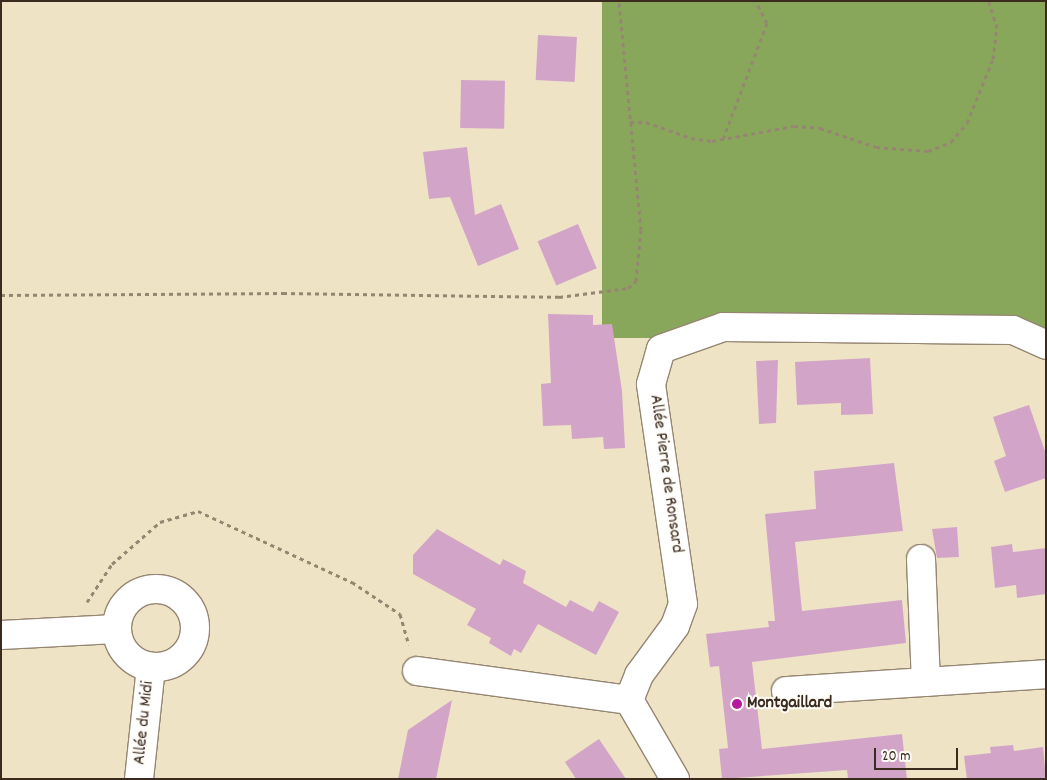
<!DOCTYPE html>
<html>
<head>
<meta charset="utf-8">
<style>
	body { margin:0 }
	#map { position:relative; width:1047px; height:780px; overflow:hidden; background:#efe3c5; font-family:Dekko,sans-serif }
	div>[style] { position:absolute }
	.forest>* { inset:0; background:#89a75a; transform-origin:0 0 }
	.building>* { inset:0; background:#d2a5c8; transform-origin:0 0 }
	.path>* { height:3px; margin-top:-1.5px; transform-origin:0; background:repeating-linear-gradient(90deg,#958672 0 4px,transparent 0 8px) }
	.roads { filter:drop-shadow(1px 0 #958672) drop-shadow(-1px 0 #958672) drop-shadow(0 1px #958672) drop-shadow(0 -1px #958672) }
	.minor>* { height:28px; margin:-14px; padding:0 14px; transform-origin:14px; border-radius:14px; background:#fff }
	.minor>.ring { margin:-14px; padding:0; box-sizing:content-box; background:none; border:28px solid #fff; border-radius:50% }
	.dots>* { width:14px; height:14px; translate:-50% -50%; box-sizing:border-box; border:2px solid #fdfcf7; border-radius:50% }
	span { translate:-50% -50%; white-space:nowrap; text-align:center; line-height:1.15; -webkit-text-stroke:4px #fdfcf7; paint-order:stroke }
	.street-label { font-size:18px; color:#3b2a1e }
	.poi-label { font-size:18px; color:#3b2a1e; font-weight:700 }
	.left { translate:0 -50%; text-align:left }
	.frame { position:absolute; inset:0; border:2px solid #3b2a1e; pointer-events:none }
	.scale { position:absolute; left:874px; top:748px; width:84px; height:22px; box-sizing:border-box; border:2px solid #3b2a1e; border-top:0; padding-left:6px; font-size:15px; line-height:18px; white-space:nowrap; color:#3b2a1e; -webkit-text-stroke:4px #fdfcf7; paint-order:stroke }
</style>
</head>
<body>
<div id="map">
	<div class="forest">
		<div style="left:602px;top:1px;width:444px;height:337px"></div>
	</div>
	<div class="building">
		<div style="left:538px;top:35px;width:39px;height:45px;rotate:3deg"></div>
		<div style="left:461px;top:80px;width:44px;height:48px;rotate:1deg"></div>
		<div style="clip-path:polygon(467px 147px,475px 215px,501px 204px,519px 249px,478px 266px,450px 197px,429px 199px,423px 152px)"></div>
		<div style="left:578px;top:224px;width:48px;height:44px;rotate:67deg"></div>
		<div style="clip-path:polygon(548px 314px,593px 315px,593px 325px,612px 324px,622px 391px,625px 448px,604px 449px,603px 437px,572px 439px,571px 425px,543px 426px,541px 384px,551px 383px)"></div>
		<div style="clip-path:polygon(870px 358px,873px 414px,841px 415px,841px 403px,797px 405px,795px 362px)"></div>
		<div style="clip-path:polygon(778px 360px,776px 423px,759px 424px,756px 361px)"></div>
		<div style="clip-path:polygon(1029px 405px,1046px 454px,1046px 478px,1005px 492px,994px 461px,1006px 456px,993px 417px)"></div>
		<div style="clip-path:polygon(894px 463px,903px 531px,795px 542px,802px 611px,902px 600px,906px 643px,752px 662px,762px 749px,902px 734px,907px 779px,848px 779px,847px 770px,722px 779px,719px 749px,728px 748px,719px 666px,710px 667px,706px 634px,769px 627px,768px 621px,775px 621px,765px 514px,816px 509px,814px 471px)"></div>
		<div style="clip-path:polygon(957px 527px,959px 557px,937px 558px,932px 529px)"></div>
		<div style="clip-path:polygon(437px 529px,500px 565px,503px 559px,526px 571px,523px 583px,566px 607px,570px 600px,593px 612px,599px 601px,619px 612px,596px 655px,538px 624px,521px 653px,514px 649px,511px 656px,489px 643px,491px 638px,467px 625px,476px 609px,413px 574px,413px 555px)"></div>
		<div style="clip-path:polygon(1012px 544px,1013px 552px,1046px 548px,1046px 594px,1017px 598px,1016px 585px,995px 588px,991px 547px)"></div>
		<div style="clip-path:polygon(452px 700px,436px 779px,398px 779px,408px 730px)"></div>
		<div style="clip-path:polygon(599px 739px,626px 779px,576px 779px,565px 762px)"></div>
		<div style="clip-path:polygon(1013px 745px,1014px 751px,1043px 747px,1046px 779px,967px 779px,964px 756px,991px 753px,990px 747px)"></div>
	</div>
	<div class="path">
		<div style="left:630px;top:122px;width:16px"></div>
		<div style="left:646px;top:122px;width:48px;rotate:19.6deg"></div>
		<div style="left:691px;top:138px;width:21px;rotate:8deg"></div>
		<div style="left:712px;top:141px;width:83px;rotate:-10.4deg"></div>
		<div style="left:794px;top:126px;width:26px;rotate:4deg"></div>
		<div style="left:820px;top:128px;width:59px;rotate:18.7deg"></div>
		<div style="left:876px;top:147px;width:52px;rotate:4.4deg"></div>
		<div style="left:928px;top:151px;width:25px;rotate:-21deg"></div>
		<div style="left:951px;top:142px;width:25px;rotate:-50deg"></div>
		<div style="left:967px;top:123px;width:69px;rotate:-67.9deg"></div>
		<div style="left:993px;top:59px;width:31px;rotate:-83deg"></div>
		<div style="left:997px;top:28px;width:28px;rotate:-107deg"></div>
		<div style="left:723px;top:139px;width:124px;rotate:-69.2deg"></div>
		<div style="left:767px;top:23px;width:25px;rotate:-117deg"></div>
		<div style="left:1px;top:295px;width:282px;rotate:-0.4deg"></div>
		<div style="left:283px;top:293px;width:276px;rotate:0.8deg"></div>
		<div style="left:559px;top:297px;width:70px;rotate:-7.4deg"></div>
		<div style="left:628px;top:288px;width:11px;rotate:-41deg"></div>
		<div style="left:636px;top:281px;width:51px;rotate:-84.4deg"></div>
		<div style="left:641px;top:230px;width:230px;rotate:-95.5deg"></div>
		<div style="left:87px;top:602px;width:45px;rotate:-56.7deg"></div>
		<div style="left:112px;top:564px;width:64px;rotate:-41.2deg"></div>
		<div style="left:160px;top:522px;width:40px;rotate:-16deg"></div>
		<div style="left:198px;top:511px;width:170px;rotate:24.8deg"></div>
		<div style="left:352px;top:582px;width:58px;rotate:33.7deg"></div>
		<div style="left:400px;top:614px;width:32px;rotate:74deg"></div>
	</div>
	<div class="roads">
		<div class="minor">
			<div style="left:921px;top:559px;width:123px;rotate:87.7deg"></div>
			<div class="ring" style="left:117px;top:589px;width:50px;height:50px"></div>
			<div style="left:1px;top:635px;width:115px;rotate:-3deg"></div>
			<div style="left:417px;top:671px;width:214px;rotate:7.8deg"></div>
			<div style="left:786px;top:691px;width:261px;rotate:-3.7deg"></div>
			<div style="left:139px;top:779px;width:113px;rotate:-83.9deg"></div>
			<div style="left:675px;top:779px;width:91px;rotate:-120.2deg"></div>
			<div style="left:629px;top:700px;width:27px;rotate:-68deg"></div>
			<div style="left:639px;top:675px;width:61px;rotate:-53.7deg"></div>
			<div style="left:675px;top:626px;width:23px;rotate:-70deg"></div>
			<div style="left:683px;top:604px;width:222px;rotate:-98.3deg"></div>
			<div style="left:651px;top:384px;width:36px;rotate:-74deg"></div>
			<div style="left:661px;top:349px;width:66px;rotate:-19.5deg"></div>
			<div style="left:723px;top:327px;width:290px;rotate:0.6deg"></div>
			<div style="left:1013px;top:330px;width:36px;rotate:24deg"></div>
		</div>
	</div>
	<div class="dots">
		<div style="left:737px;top:704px;background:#b5179e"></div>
	</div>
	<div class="street-label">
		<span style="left:665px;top:474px;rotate:82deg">Allée Pierre de Ronsard</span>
		<span style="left:145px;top:723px;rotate:-84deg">Allée du Midi</span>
	</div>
	<div class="poi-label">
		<span class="left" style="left:747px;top:704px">Montgaillard</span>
	</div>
	<div class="frame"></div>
	<div class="scale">20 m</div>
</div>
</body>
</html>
